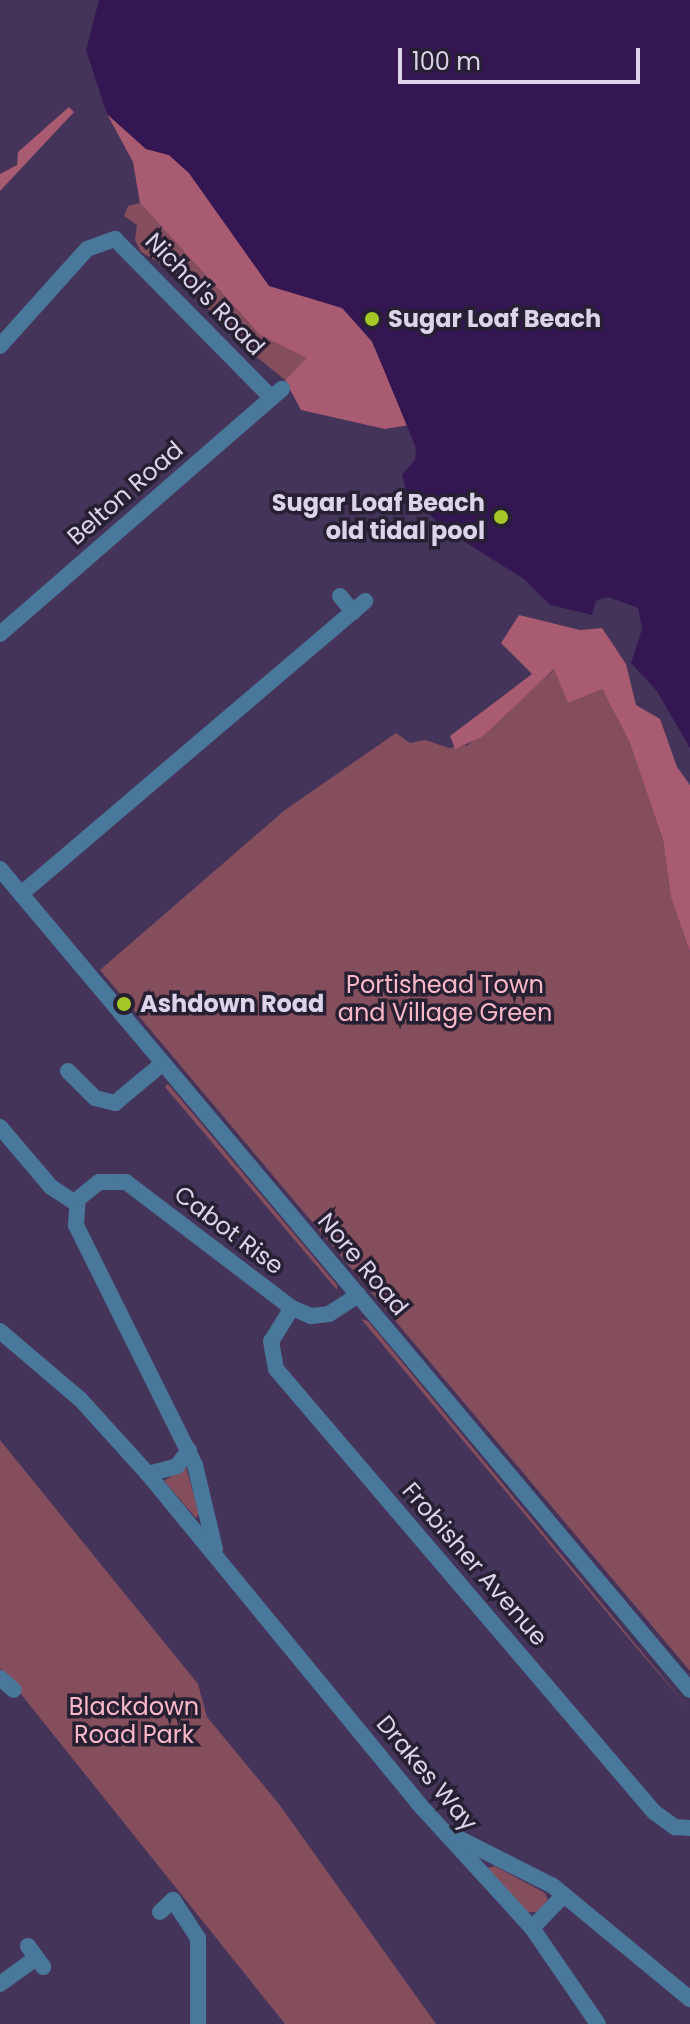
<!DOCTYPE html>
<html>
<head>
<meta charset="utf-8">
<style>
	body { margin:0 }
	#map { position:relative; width:690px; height:2024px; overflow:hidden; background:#44345a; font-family:Poppins,sans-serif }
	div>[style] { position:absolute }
	.green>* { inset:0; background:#854e5d }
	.forest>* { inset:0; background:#a95b71 }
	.water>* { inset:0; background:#341752 }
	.minor>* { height:16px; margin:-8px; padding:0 8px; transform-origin:8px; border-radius:8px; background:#4a789b }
	.tertiary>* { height:16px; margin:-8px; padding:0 8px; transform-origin:8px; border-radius:8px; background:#4a789b }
	.dots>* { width:22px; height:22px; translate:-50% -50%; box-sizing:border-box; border:4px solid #272032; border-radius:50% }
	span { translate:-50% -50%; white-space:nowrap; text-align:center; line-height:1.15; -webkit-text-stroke:7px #272032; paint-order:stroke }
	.street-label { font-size:24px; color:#ddd4ec }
	.poi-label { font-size:24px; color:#ddd4ec; font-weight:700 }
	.left { translate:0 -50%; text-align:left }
	.right { translate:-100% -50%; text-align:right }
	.park-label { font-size:24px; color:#fbb8c9 }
	.scale { position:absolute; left:398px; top:48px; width:242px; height:36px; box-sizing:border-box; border:4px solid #ddd4ec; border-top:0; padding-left:10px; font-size:24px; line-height:28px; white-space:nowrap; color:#ddd4ec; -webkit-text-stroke:6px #272032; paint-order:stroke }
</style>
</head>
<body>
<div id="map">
	<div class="green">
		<div style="clip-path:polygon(140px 203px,260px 335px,308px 358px,285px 380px,241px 344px,173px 271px,141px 252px,135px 240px,137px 225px,124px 216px,128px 206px)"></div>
		<div style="clip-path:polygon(555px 669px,602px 689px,629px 741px,663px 840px,671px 898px,690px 952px,690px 1671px,100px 970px,285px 810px,396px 733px,410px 743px,425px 740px,449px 748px,468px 745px)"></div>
		<div style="clip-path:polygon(168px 1084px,337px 1285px,337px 1290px,165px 1087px)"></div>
		<div style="clip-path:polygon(361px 1319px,368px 1321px,690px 1710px,635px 1646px)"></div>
		<div style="clip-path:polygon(0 1440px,198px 1684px,207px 1717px,279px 1804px,436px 2024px,285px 2024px,0 1668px)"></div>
		<div style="clip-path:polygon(186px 1467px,199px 1514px,196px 1518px,164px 1481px)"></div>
		<div style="clip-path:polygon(495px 1866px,545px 1893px,548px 1900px,537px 1912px,527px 1912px,487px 1868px)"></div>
	</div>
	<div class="forest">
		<div style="clip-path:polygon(69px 107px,74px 112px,0 191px,0 174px,17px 165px,18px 152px)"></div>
		<div style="clip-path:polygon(107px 114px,146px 149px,169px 155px,189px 173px,269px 285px,343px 308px,372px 342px,409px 425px,385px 429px,301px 410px,285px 380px,307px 358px,260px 335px,140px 203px,133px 162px)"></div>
		<div style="clip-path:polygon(519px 615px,580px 630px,602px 628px,626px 664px,636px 705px,660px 719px,677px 767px,690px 785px,690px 952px,671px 898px,663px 840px,629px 741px,602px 689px,568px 703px,554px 669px,482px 737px,455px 749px,450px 736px,532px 674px,501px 643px)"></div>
	</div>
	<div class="water">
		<div style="clip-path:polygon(99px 0,690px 0,690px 748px,657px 691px,631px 663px,642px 629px,638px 608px,608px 597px,596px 601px,592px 615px,550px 605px,524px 579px,444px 529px,406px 490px,402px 475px,415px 460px,416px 448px,372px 341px,342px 308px,269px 286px,189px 173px,169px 155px,146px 149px,107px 114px,86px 50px)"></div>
	</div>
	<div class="minor">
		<div style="left:0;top:346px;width:130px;rotate:-48.1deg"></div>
		<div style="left:87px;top:249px;width:30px;rotate:-20deg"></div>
		<div style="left:115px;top:239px;width:223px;rotate:45.4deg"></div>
		<div style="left:340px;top:596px;width:21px;rotate:51deg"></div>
		<div style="left:0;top:634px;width:374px;rotate:-41deg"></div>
		<div style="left:21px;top:894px;width:452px;rotate:-40.4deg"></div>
		<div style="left:68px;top:1071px;width:38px;rotate:45deg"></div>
		<div style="left:95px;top:1098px;width:21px;rotate:14deg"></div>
		<div style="left:115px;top:1103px;width:62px;rotate:-39.8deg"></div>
		<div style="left:0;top:1127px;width:79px;rotate:49.6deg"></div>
		<div style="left:51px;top:1187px;width:31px;rotate:33deg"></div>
		<div style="left:292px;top:1308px;width:39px;rotate:122deg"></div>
		<div style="left:271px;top:1341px;width:28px;rotate:80deg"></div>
		<div style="left:276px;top:1369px;width:582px;rotate:49.53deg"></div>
		<div style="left:654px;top:1812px;width:26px;rotate:36deg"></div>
		<div style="left:675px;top:1827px;width:15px;rotate:4deg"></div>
		<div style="left:0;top:1331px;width:105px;rotate:40.4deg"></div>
		<div style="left:80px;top:1399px;width:101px;rotate:47.8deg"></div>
		<div style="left:148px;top:1474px;width:426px;rotate:50.6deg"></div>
		<div style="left:418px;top:1803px;width:169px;rotate:47.6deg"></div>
		<div style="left:532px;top:1928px;width:116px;rotate:55.5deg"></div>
		<div style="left:148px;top:1474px;width:30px;rotate:-15deg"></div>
		<div style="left:177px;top:1466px;width:20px;rotate:-53deg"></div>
		<div style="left:215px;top:1549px;width:86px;rotate:-103.4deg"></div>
		<div style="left:195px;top:1465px;width:268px;rotate:-116.4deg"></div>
		<div style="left:76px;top:1225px;width:26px;rotate:-86deg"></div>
		<div style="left:78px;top:1199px;width:27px;rotate:-39deg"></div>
		<div style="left:99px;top:1182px;width:27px"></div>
		<div style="left:126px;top:1182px;width:208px;rotate:37.2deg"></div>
		<div style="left:292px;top:1308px;width:21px;rotate:23deg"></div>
		<div style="left:311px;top:1316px;width:18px;rotate:-6deg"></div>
		<div style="left:329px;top:1314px;width:35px;rotate:-33deg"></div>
		<div style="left:0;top:1678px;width:18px;rotate:41deg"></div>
		<div style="left:456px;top:1837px;width:109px;rotate:26.8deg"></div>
		<div style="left:553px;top:1886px;width:178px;rotate:39.5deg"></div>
		<div style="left:160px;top:1912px;width:18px;rotate:-43deg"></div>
		<div style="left:173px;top:1900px;width:45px;rotate:56.7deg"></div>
		<div style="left:198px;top:1938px;width:86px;rotate:90deg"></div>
		<div style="left:532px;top:1928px;width:46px;rotate:-45.9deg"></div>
		<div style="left:28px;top:1946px;width:26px;rotate:54deg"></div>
		<div style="left:0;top:1984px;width:44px;rotate:-35.8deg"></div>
	</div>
	<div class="tertiary">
		<div style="left:0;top:869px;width:1072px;rotate:49.96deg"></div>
	</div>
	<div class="dots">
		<div style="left:372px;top:319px;background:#a4c825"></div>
		<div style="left:501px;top:517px;background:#a4c825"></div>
		<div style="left:124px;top:1004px;background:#a4c825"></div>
	</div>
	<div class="street-label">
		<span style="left:205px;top:294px;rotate:46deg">Nichol's Road</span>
		<span style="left:125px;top:493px;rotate:-41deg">Belton Road</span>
		<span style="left:229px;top:1230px;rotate:37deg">Cabot Rise</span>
		<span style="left:363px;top:1264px;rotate:50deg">Nore Road</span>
		<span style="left:475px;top:1564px;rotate:49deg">Frobisher Avenue</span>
		<span style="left:427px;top:1773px;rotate:50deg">Drakes Way</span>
	</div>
	<div class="poi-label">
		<span class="left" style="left:388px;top:319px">Sugar Loaf Beach</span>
		<span class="right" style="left:485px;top:517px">Sugar Loaf Beach<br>old tidal pool</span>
		<span class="left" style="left:140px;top:1004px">Ashdown Road</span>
	</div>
	<div class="park-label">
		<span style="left:445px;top:999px">Portishead Town<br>and Village Green</span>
		<span style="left:134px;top:1721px">Blackdown<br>Road Park</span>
	</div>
	<div class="scale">100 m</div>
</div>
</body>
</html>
